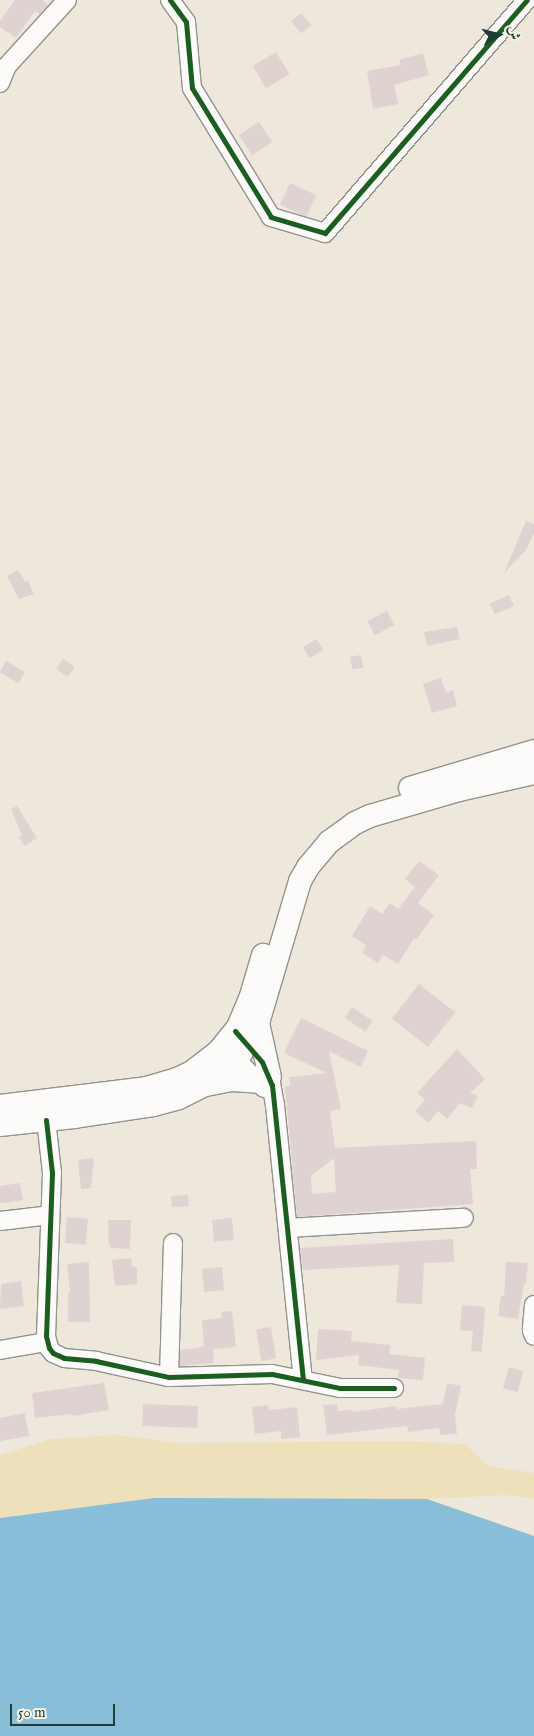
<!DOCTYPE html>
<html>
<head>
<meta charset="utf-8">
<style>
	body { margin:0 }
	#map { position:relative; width:534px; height:1736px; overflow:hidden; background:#eee7dc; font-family:"IM FELL English",Amiri,serif }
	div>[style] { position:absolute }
	.sand>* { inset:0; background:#eee0ba }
	.water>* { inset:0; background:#88bed8 }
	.building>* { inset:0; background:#dfd3d1; transform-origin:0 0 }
	.roads { filter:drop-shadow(1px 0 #92938c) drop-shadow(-1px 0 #92938c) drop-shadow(0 1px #92938c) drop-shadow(0 -1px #92938c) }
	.minor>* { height:18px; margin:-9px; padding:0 9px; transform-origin:9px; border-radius:9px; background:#fcfbfa }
	.major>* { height:22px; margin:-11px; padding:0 11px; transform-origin:11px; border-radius:11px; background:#fcfbfa }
	.cycleway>* { height:5px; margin:-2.5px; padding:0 2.5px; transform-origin:2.5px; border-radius:2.5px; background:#1b5e20 }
	span { translate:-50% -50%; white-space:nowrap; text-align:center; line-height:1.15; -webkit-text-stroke:4px #f7f3e8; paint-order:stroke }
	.north { position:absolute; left:474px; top:10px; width:50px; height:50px; -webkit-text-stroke:4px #f7f3e8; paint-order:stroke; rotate:82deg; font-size:14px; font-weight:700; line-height:20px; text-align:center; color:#1f3d34 }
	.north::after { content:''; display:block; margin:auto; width:18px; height:22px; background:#1f3d34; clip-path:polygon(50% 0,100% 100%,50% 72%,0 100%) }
	.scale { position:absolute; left:10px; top:1704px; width:105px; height:22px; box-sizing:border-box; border:2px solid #1f3d34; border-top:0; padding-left:6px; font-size:15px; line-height:18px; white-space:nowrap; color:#1f3d34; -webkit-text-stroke:4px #f7f3e8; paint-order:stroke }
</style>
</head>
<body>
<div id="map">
	<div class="sand">
		<div style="clip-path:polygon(118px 1435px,180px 1443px,404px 1441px,465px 1444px,488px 1466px,534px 1473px,534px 1499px,506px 1495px,427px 1499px,154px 1498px,0 1518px,0 1455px,51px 1439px)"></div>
	</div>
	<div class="water">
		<div style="clip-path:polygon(154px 1498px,427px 1499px,534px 1536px,534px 1736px,0 1736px,0 1518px)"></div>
	</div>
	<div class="building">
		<div style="clip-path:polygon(15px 0,43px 0,48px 5px,40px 14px,35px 11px,16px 38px,0 27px,0 21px)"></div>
		<div style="left:301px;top:13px;width:16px;height:13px;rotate:50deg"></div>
		<div style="left:276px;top:52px;width:26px;height:27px;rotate:59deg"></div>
		<div style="clip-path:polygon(423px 53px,429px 75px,394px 85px,398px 104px,373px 109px,367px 71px,401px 65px,399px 60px)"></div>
		<div style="left:259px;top:122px;width:24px;height:24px;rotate:57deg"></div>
		<div style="left:290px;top:183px;width:29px;height:24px;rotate:25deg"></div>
		<div style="clip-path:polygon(526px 521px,534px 524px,534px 533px,526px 550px,504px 573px)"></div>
		<div style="clip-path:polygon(18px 570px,25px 582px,28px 581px,34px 594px,19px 599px,7px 576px)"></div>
		<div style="left:509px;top:595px;width:12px;height:21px;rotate:66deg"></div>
		<div style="left:387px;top:611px;width:16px;height:22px;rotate:63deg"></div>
		<div style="clip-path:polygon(457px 627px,460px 639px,427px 646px,424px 632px)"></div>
		<div style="left:317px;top:639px;width:13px;height:16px;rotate:61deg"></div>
		<div style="left:361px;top:655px;width:13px;height:11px;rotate:81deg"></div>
		<div style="left:63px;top:659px;width:14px;height:12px;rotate:34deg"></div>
		<div style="left:6px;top:661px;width:22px;height:13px;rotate:30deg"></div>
		<div style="clip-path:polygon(441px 678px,446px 693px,453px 690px,457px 706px,432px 713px,423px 684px)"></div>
		<div style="clip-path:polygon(17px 806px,37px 838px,25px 846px,19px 837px,22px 835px,11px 809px)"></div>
		<div style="clip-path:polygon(419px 861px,439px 875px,418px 903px,434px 915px,416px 940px,414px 938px,398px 964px,383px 955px,378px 963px,362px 953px,366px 945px,352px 936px,370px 906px,382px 914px,390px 903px,398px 909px,415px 887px,405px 879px)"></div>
		<div style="left:419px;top:984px;width:46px;height:44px;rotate:38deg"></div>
		<div style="left:352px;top:1007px;width:25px;height:13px;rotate:34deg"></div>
		<div style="clip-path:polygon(evenodd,301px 1018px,368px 1051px,361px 1067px,329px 1051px,341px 1109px,330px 1111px,335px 1148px,476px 1141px,477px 1169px,470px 1169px,473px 1204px,297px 1217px,285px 1086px,290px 1086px,289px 1077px,327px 1073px,284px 1053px,301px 1018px,334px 1158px,336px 1192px,312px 1194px,311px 1176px,334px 1158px)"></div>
		<div style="clip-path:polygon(457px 1049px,485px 1079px,470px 1093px,478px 1096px,472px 1108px,460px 1103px,447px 1119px,438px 1111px,428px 1123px,415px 1111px,425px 1100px,417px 1093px)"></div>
		<div style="clip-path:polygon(94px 1158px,91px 1188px,81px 1189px,78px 1160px)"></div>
		<div style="clip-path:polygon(20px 1183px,23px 1200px,3px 1203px,0 1202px,0 1186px)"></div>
		<div style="left:188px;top:1195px;width:11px;height:17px;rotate:85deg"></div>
		<div style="left:67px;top:1217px;width:21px;height:26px;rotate:5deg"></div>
		<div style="left:232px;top:1218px;width:22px;height:20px;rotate:85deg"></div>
		<div style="clip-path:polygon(108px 1220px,131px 1220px,130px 1249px,111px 1248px,109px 1245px)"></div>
		<div style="clip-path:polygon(453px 1239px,454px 1262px,424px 1263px,422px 1304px,396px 1303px,399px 1265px,303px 1270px,300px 1248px)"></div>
		<div style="clip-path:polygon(131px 1258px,132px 1267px,137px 1267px,137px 1284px,115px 1286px,112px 1260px)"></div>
		<div style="clip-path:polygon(89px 1262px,90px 1322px,68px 1322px,68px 1292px,70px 1292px,67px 1264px)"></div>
		<div style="clip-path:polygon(506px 1262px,528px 1263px,526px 1283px,524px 1283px,518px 1319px,498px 1316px,501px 1295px,504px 1296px)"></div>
		<div style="left:222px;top:1267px;width:23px;height:20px;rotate:85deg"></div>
		<div style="clip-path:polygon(21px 1281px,24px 1306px,0 1309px,1px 1284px)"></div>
		<div style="clip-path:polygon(462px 1305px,485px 1307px,482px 1352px,471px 1351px,473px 1331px,460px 1330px)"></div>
		<div style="clip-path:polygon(232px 1311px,236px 1347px,213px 1349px,214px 1363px,180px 1366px,180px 1350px,204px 1347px,202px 1320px,222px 1318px,221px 1312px)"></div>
		<div style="left:271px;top:1327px;width:32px;height:15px;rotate:81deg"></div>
		<div style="clip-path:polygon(318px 1329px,352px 1331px,351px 1341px,390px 1345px,389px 1354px,425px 1358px,423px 1380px,398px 1378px,399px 1370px,358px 1365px,359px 1355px,316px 1360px)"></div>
		<div style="left:509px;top:1367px;width:15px;height:22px;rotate:16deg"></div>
		<div style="clip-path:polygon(104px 1383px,109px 1410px,73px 1416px,72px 1414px,35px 1418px,32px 1393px)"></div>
		<div style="clip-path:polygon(447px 1383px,461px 1386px,455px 1415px,457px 1434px,440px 1435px,439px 1428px,408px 1432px,407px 1426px,327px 1435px,323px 1405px,337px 1404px,338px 1411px,352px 1410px,353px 1412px,396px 1406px,397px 1409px,443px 1404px)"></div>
		<div style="left:143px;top:1404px;width:55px;height:22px;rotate:2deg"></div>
		<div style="clip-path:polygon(268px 1405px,269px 1410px,297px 1407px,300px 1437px,281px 1439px,281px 1431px,255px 1434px,252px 1407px)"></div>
		<div style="clip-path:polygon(25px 1413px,29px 1436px,0 1441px,0 1418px)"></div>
	</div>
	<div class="roads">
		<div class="minor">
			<div style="left:170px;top:0;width:27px;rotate:54deg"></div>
			<div style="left:186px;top:22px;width:66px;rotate:84.8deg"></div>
			<div style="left:192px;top:88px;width:151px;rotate:58.5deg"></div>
			<div style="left:271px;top:217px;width:56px;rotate:16.5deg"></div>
			<div style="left:325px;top:233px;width:308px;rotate:-49.1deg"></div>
			<div style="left:0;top:83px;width:18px;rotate:-68deg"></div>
			<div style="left:7px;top:66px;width:89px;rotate:-47.7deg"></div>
			<div style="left:227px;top:1050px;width:53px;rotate:45.8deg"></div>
			<div style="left:265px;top:1065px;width:13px;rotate:67deg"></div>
			<div style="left:270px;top:1077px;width:28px;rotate:80deg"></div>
			<div style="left:275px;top:1105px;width:275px;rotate:84.2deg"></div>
			<div style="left:46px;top:1120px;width:53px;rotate:83.5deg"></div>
			<div style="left:52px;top:1173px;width:163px;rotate:92.1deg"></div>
			<div style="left:46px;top:1336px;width:12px;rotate:76deg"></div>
			<div style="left:49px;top:1348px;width:6px;rotate:51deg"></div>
			<div style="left:53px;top:1353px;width:12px;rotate:24deg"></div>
			<div style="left:64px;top:1358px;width:32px;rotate:5deg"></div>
			<div style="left:96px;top:1361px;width:75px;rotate:12.4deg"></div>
			<div style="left:169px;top:1377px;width:103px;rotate:-1.7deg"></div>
			<div style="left:272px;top:1374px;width:69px;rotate:11.6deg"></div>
			<div style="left:340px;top:1388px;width:54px"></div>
			<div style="left:0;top:1221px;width:50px;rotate:-6.8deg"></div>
			<div style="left:288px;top:1228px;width:176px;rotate:-3.3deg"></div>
			<div style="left:534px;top:1305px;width:25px;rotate:95deg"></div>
			<div style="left:532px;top:1330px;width:6px;rotate:72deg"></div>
			<div style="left:0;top:1350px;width:47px;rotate:-9.9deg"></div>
			<div style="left:169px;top:1377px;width:134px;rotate:-88.3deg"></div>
		</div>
		<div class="major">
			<div style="left:410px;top:788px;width:129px;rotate:-16.6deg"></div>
			<div style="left:258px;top:1023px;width:55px;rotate:77.5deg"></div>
			<div style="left:206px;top:1085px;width:26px;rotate:-11deg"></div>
			<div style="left:232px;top:1080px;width:27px;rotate:4deg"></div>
			<div style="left:0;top:1106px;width:147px;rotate:-7deg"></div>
			<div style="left:146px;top:1088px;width:32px;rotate:-16deg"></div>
			<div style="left:177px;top:1079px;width:17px;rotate:-25deg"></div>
			<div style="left:192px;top:1072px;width:33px;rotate:-38deg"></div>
			<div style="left:218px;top:1052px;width:32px;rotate:-51deg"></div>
			<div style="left:238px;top:1027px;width:30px;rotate:-67deg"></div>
			<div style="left:250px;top:999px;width:46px;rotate:-73.5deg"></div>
			<div style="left:0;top:1125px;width:75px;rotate:-6.1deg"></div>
			<div style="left:75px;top:1117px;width:79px;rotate:-8.7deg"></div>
			<div style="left:153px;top:1105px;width:27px;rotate:-15deg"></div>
			<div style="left:179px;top:1098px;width:29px;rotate:-27deg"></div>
			<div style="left:205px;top:1085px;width:31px;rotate:-38deg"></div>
			<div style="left:229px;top:1066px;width:18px;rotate:-47deg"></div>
			<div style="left:241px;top:1053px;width:34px;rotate:-60deg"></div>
			<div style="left:258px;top:1023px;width:148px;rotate:-73.5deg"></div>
			<div style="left:300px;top:881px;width:16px;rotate:-60deg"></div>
			<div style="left:308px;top:867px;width:33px;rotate:-50deg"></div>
			<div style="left:329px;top:842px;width:32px;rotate:-36deg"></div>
			<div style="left:355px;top:823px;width:17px;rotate:-25deg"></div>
			<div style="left:370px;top:816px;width:93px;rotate:-16.3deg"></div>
			<div style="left:459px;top:790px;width:77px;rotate:-12.8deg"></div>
		</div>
	</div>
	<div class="cycleway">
		<div style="left:170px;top:0;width:27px;rotate:54deg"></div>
		<div style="left:186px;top:22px;width:66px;rotate:84.8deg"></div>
		<div style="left:192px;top:88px;width:151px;rotate:58.5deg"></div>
		<div style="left:271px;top:217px;width:56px;rotate:16.5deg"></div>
		<div style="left:325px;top:233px;width:308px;rotate:-49.1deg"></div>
		<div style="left:235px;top:1031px;width:41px;rotate:48.9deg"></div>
		<div style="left:262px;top:1062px;width:25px;rotate:67deg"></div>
		<div style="left:272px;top:1085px;width:296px;rotate:84deg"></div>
		<div style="left:46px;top:1120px;width:53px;rotate:83.5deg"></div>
		<div style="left:52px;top:1173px;width:163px;rotate:92.1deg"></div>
		<div style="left:46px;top:1336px;width:12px;rotate:76deg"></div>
		<div style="left:49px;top:1348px;width:6px;rotate:51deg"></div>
		<div style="left:53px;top:1353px;width:12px;rotate:24deg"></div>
		<div style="left:64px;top:1358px;width:32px;rotate:5deg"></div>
		<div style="left:96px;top:1361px;width:75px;rotate:12.4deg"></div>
		<div style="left:169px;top:1377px;width:103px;rotate:-1.7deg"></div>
		<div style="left:272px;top:1374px;width:69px;rotate:11.6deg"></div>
		<div style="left:340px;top:1388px;width:54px"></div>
	</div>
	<div class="north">ش</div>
	<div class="scale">50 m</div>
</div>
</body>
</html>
